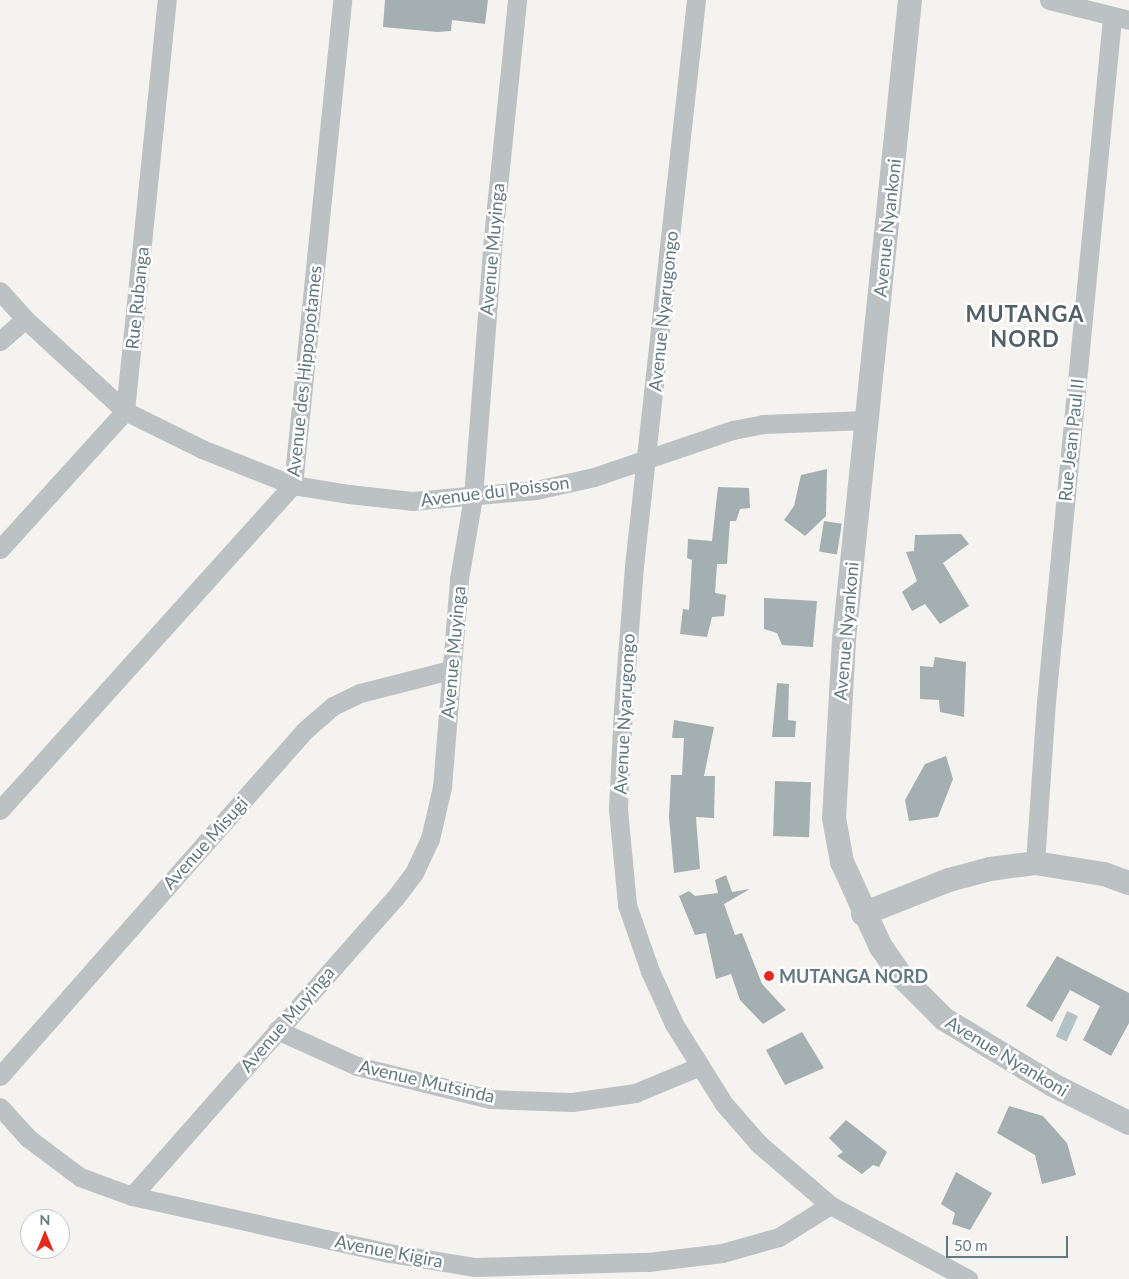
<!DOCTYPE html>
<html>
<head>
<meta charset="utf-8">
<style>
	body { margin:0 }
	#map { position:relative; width:1129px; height:1279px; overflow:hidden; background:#f4f3ef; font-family:Lato,sans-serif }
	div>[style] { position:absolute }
	.water>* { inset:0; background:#b3c3c5; transform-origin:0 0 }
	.building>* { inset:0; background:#a3afb1; transform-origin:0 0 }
	.minor>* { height:19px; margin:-9.5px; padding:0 9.5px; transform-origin:9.5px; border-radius:9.5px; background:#bcc2c4 }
	.tertiary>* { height:24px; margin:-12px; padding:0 12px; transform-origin:12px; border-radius:12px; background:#bcc2c4 }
	.dots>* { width:14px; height:14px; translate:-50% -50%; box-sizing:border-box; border:2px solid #fff; border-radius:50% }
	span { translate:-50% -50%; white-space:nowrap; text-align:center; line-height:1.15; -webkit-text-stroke:5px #fff; paint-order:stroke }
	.street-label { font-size:18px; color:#627981 }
	.poi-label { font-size:18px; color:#627981; font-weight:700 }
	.left { translate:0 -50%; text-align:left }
	.district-label { font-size:22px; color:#506066; font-weight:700; letter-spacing:1px }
	.north { position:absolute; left:20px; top:1209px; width:50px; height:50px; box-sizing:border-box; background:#fff; border:1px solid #c0c9cd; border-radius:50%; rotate:0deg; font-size:14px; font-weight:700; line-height:20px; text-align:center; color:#627981 }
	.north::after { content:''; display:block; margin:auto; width:18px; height:22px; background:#e6281d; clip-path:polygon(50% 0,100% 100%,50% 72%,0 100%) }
	.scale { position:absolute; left:946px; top:1236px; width:122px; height:22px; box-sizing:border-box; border:2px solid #627981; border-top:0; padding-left:6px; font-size:15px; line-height:18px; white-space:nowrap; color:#627981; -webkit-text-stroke:4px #fff; paint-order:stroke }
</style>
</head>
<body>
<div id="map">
	<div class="water">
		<div style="left:1067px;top:1011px;width:12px;height:28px;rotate:24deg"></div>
	</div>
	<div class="building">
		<div style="clip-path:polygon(385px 0,488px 0,485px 24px,452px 20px,451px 31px,437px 32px,383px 27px)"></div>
		<div style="clip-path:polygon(827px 469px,826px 516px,805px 536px,784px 520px,794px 506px,801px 475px)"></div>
		<div style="clip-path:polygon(718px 487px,749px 488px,750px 508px,740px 509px,736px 521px,730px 521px,727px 564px,717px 564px,715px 593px,726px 595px,724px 616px,712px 617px,707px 637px,680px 634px,683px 609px,689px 610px,692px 560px,687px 558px,688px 539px,712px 541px)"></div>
		<div style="left:824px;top:521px;width:18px;height:31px;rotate:9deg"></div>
		<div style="clip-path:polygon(961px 534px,969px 544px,943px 563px,969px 606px,940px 624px,925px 604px,912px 611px,902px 592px,917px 581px,906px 552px,914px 551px,915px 535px)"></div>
		<div style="clip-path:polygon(764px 598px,817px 601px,813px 647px,782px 645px,777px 633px,764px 629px)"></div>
		<div style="clip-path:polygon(935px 657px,966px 662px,964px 717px,940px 712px,939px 700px,920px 699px,920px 666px,933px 667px)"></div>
		<div style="clip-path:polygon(777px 683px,789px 684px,788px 720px,796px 721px,795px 737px,772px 737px)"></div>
		<div style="clip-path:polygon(674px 720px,714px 727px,704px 776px,715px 776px,714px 818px,696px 817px,700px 869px,674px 873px,669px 817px,671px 775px,682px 775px,684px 738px,672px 738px)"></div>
		<div style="clip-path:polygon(946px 756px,953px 779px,938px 817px,909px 821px,905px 800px,925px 764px)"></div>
		<div style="left:775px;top:781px;width:36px;height:55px;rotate:2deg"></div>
		<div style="clip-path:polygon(726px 875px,732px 892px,750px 889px,724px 904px,735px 935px,742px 933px,762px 984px,786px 1010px,763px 1024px,740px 1000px,731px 974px,716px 979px,706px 933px,695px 935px,679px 896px,689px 891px,695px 896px,718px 893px,715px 880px)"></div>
		<div style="clip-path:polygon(1057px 956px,1129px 993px,1129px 1023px,1111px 1056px,1083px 1040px,1100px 1006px,1070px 990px,1052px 1022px,1026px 1006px)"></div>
		<div style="clip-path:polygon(802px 1032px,824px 1068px,785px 1085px,766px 1050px)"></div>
		<div style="clip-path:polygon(1009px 1106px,1043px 1116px,1067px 1143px,1076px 1175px,1042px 1184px,1035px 1155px,997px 1133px)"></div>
		<div style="clip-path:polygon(846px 1120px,887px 1152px,879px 1167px,873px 1165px,862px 1174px,837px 1156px,843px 1152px,829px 1138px)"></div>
		<div style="clip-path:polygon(956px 1172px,992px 1193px,970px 1230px,952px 1224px,955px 1213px,941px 1204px)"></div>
	</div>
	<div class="minor">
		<div style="left:696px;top:0;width:569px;rotate:96.25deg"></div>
		<div style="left:634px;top:566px;width:143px;rotate:94.4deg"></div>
		<div style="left:623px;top:709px;width:100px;rotate:92.9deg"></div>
		<div style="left:618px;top:809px;width:96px;rotate:84.6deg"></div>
		<div style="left:627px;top:905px;width:70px;rotate:70.8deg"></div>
		<div style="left:650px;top:971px;width:58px;rotate:65.6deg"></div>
		<div style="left:674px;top:1024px;width:94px;rotate:58deg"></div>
		<div style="left:724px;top:1104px;width:53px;rotate:48.8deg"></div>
		<div style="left:759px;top:1144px;width:94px;rotate:40.7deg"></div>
		<div style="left:830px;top:1205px;width:157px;rotate:28.2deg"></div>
		<div style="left:1049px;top:0;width:82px;rotate:14deg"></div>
		<div style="left:0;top:291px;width:38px;rotate:48deg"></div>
		<div style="left:25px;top:319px;width:136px;rotate:42.6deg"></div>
		<div style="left:125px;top:411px;width:86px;rotate:26.3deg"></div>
		<div style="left:202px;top:449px;width:98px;rotate:21.6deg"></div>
		<div style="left:293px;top:485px;width:57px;rotate:9.1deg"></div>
		<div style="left:349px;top:494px;width:63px;rotate:6.3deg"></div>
		<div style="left:412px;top:501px;width:124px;rotate:-5.1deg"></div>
		<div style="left:536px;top:490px;width:59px;rotate:-12.6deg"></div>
		<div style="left:594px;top:477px;width:147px;rotate:-18.7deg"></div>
		<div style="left:733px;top:430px;width:31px;rotate:-11deg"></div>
		<div style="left:763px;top:424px;width:104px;rotate:-2.2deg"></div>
		<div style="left:0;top:341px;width:33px;rotate:-41deg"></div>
		<div style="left:0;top:549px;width:186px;rotate:-47.8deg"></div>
		<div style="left:125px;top:411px;width:413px;rotate:-84.2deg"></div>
		<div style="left:0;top:810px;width:438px;rotate:-48deg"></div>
		<div style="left:293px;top:485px;width:487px;rotate:-84.2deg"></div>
		<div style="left:1035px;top:863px;width:161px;rotate:-86.1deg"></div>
		<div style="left:1046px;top:702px;width:687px;rotate:-84.49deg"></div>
		<div style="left:277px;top:1030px;width:88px;rotate:24.2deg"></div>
		<div style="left:357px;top:1066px;width:137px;rotate:13.9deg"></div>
		<div style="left:490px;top:1099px;width:82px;rotate:2.1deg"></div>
		<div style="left:572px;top:1102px;width:64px;rotate:-8.1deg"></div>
		<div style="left:635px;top:1093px;width:68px;rotate:-22.4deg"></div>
		<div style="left:0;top:1076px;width:460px;rotate:-48.6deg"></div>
		<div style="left:304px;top:731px;width:38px;rotate:-41deg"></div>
		<div style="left:333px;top:706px;width:30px;rotate:-26deg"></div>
		<div style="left:360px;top:693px;width:93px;rotate:-14.3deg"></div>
		<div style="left:0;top:1107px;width:42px;rotate:47.9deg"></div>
		<div style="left:28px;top:1138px;width:65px;rotate:36.9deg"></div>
		<div style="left:80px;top:1177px;width:55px;rotate:20.1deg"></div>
		<div style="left:132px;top:1196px;width:264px;rotate:12.5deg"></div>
		<div style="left:390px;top:1253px;width:86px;rotate:9.4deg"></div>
		<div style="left:475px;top:1267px;width:173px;rotate:-1.7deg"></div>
		<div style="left:648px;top:1262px;width:75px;rotate:-6.9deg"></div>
		<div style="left:722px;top:1253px;width:59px;rotate:-15.7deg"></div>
		<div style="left:779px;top:1237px;width:60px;rotate:-32.1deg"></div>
		<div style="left:132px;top:1196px;width:397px;rotate:-48.6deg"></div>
		<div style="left:395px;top:898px;width:31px;rotate:-53deg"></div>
		<div style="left:414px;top:873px;width:38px;rotate:-65deg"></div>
		<div style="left:430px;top:839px;width:53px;rotate:-77deg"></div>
		<div style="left:442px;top:787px;width:209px;rotate:-85.3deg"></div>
		<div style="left:459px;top:579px;width:83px;rotate:-80.3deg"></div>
		<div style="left:473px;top:497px;width:261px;rotate:-85.6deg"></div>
		<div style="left:493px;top:237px;width:238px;rotate:-84.2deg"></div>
	</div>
	<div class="tertiary">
		<div style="left:910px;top:0;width:643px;rotate:95.89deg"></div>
		<div style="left:844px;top:640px;width:178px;rotate:93.2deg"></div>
		<div style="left:834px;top:818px;width:45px;rotate:79.7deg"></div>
		<div style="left:842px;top:862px;width:94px;rotate:65.4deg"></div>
		<div style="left:881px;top:947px;width:37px;rotate:55deg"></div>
		<div style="left:902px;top:977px;width:59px;rotate:45deg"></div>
		<div style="left:944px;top:1019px;width:127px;rotate:31.2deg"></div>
		<div style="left:1053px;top:1085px;width:85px;rotate:26.6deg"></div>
		<div style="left:863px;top:914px;width:92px;rotate:-21.6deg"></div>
		<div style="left:949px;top:880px;width:42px;rotate:-15deg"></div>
		<div style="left:990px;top:869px;width:45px;rotate:-7.6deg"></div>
		<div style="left:1035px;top:863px;width:70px;rotate:9.1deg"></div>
		<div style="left:1104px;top:874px;width:27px;rotate:20deg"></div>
	</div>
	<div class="dots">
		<div style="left:769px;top:976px;background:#e6281d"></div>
	</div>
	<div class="street-label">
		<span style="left:887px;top:228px;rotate:-84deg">Avenue Nyankoni</span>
		<span style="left:492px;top:249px;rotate:-85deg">Avenue Muyinga</span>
		<span style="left:137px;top:298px;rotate:-84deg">Rue Rubanga</span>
		<span style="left:663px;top:311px;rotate:-84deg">Avenue Nyarugongo</span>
		<span style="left:304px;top:371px;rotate:-84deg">Avenue des Hippopotames</span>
		<span style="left:1071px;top:440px;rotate:-84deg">Rue Jean Paul II</span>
		<span style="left:495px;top:491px;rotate:-7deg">Avenue du Poisson</span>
		<span style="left:846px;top:631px;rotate:-85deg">Avenue Nyankoni</span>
		<span style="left:453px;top:652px;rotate:-85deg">Avenue Muyinga</span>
		<span style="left:624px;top:714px;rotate:-87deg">Avenue Nyarugongo</span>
		<span style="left:205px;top:843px;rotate:-48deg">Avenue Misugi</span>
		<span style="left:287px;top:1019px;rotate:-49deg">Avenue Muyinga</span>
		<span style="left:1007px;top:1056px;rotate:31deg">Avenue Nyankoni</span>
		<span style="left:427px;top:1081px;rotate:13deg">Avenue Mutsinda</span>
		<span style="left:389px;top:1251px;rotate:11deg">Avenue Kigira</span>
	</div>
	<div class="poi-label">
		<span class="left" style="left:779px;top:976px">MUTANGA NORD</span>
	</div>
	<div class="district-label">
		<span style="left:1025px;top:326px">MUTANGA<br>NORD</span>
	</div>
	<div class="north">N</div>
	<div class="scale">50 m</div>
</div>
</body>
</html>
